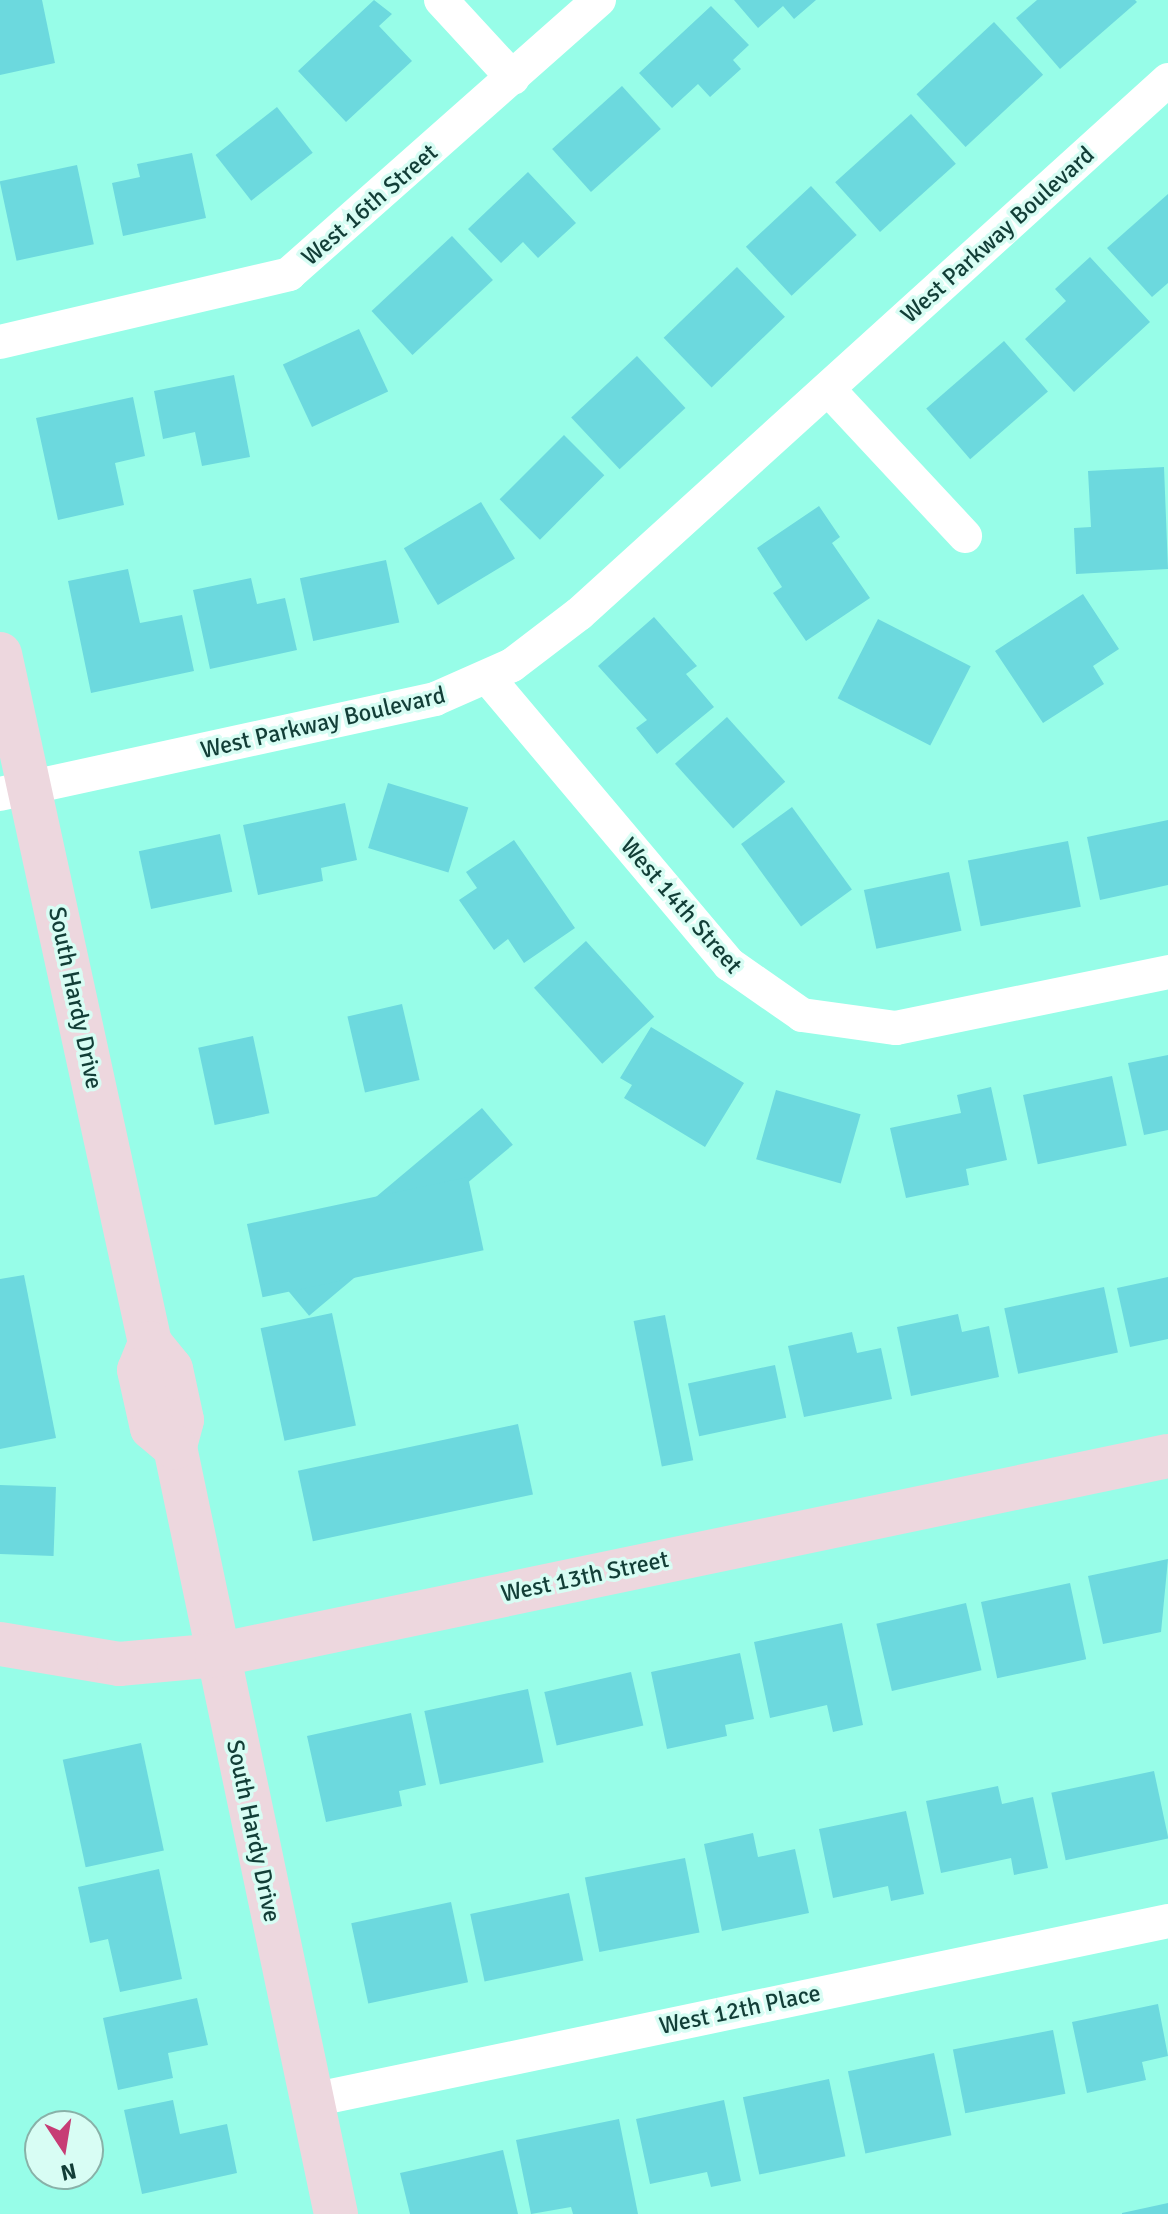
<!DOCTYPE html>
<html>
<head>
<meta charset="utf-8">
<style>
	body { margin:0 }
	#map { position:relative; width:1168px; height:2214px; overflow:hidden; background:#97fde8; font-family:Signika,sans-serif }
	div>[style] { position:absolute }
	.building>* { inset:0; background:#6cd9de; transform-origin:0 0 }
	.street>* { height:34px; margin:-17px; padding:0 17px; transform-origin:17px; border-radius:17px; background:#fff }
	.secondary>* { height:44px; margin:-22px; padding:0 22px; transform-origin:22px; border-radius:22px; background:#edd7de }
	span { translate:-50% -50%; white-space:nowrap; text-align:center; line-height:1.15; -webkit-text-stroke:7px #d8fdf4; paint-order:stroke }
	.street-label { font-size:24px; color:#123e37 }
	.north { position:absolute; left:24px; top:2110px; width:80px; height:80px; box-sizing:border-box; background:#d8fdf4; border:2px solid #89b1a8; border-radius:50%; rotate:168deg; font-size:22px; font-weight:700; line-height:32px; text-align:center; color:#123e37 }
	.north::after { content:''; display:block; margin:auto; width:28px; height:36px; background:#c73d75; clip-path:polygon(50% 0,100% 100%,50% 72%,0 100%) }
</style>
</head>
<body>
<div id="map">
	<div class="building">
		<div style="clip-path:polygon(0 0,42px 0,55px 63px,0 75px)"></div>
		<div style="clip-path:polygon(374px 0,392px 14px,379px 26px,412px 61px,346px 122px,298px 71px)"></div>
		<div style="clip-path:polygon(734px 0,816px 0,794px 19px,783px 6px,758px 28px)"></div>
		<div style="clip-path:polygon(1037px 0,1135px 0,1137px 2px,1060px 69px,1016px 18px)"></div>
		<div style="clip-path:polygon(711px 6px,749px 45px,733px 60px,741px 69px,710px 97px,698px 84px,672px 108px,639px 73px)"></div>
		<div style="left:994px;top:22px;width:72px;height:106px;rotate:47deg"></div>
		<div style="left:622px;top:86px;width:58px;height:94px;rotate:48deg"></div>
		<div style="left:277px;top:107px;width:58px;height:78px;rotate:52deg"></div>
		<div style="left:911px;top:114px;width:67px;height:102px;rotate:48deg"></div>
		<div style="clip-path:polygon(192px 153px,206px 218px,123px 236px,112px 183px,140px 177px,137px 164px)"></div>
		<div style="left:77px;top:165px;width:81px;height:79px;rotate:78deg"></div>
		<div style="clip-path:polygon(528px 172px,576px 223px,538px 258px,523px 242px,501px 263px,468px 229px)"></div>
		<div style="left:811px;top:186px;width:67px;height:89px;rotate:47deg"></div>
		<div style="clip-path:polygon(1168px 194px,1168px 283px,1152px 297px,1107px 248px)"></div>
		<div style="left:452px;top:236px;width:60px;height:110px;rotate:47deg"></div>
		<div style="clip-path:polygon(1090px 257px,1150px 322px,1074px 392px,1025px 339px,1066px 301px,1055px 289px)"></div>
		<div style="left:737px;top:267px;width:69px;height:102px;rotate:46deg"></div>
		<div style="left:359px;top:329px;width:69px;height:84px;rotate:65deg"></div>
		<div style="left:1004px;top:341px;width:67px;height:103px;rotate:49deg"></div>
		<div style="left:637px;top:356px;width:71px;height:90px;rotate:47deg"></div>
		<div style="clip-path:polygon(234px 375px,250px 457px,202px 466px,195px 432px,163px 439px,154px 391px)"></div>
		<div style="clip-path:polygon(133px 397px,145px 456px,115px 463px,124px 505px,58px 520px,36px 418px)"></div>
		<div style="left:564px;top:435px;width:57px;height:91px;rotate:45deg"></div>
		<div style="clip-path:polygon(1164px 467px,1168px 569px,1076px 574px,1074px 528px,1091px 527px,1088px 471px)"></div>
		<div style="left:481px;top:502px;width:66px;height:90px;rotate:59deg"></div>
		<div style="clip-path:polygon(819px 506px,840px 537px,832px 543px,870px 598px,806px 641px,773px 593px,782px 587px,757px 548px)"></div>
		<div style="left:386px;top:560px;width:64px;height:88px;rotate:78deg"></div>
		<div style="clip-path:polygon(128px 569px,140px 623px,182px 615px,194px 671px,91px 693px,68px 581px)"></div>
		<div style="clip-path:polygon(251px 578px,257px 604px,285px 598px,297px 650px,210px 669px,193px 590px)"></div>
		<div style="clip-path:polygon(1083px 594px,1119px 649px,1093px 666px,1104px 684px,1043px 723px,995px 651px)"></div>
		<div style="clip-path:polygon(654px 617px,697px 666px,686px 674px,714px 707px,657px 754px,636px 728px,647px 720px,598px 666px)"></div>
		<div style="left:878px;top:619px;width:104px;height:89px;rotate:27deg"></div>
		<div style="left:727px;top:717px;width:87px;height:70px;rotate:48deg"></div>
		<div style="left:388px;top:783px;width:84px;height:68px;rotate:17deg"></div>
		<div style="clip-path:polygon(345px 803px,357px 860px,321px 868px,323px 881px,258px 895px,243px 825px)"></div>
		<div style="left:792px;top:807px;width:102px;height:63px;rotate:54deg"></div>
		<div style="clip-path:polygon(1168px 820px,1168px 885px,1100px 900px,1087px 837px)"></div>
		<div style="left:220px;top:834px;width:59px;height:83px;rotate:78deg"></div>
		<div style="clip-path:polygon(514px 840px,575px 928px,524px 963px,508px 939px,494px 950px,459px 900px,477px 888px,466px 872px)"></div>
		<div style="left:1068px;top:841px;width:67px;height:102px;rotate:79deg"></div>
		<div style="left:949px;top:872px;width:60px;height:87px;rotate:78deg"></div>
		<div style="left:586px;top:941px;width:102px;height:70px;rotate:48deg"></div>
		<div style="left:402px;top:1004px;width:78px;height:56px;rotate:77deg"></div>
		<div style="clip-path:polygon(651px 1027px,744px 1083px,705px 1147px,624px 1098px,632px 1085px,620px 1078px)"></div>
		<div style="left:253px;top:1036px;width:79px;height:56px;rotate:78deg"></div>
		<div style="clip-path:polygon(1168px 1055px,1168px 1130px,1144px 1135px,1128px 1063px)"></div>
		<div style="left:1112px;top:1076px;width:71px;height:91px;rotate:78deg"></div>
		<div style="clip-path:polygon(991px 1087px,1007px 1160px,966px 1169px,969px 1185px,906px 1198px,890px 1128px,961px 1113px,957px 1095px)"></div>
		<div style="left:776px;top:1090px;width:88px;height:72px;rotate:16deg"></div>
		<div style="left:482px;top:1108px;width:48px;height:266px;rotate:50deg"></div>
		<div style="left:468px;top:1177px;width:75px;height:226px;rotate:78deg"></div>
		<div style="clip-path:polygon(24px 1275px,56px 1438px,0 1449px,0 1279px)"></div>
		<div style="clip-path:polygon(1168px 1277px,1168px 1339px,1130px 1347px,1117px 1288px)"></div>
		<div style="left:1104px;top:1287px;width:67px;height:102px;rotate:78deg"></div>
		<div style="left:332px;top:1313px;width:115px;height:73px;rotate:78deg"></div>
		<div style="clip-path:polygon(958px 1314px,962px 1332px,989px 1326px,999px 1377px,911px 1396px,897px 1327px)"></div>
		<div style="left:665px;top:1315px;width:148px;height:32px;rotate:79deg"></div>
		<div style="clip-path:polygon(852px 1332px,857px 1353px,881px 1348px,892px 1399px,804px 1417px,788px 1346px)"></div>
		<div style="left:775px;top:1365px;width:54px;height:89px;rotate:78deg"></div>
		<div style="left:518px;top:1424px;width:72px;height:225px;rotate:78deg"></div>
		<div style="left:0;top:1485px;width:56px;height:69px;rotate:2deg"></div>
		<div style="clip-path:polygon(1168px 1559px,1161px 1632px,1103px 1644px,1088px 1576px)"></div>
		<div style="left:1070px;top:1583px;width:78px;height:91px;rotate:78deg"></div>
		<div style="left:966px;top:1603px;width:69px;height:92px;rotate:77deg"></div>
		<div style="clip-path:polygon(842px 1623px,863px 1725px,833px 1732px,827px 1705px,770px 1718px,754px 1642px)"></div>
		<div style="clip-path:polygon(740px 1653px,754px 1719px,725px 1725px,727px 1736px,667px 1749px,651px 1672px)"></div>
		<div style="left:631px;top:1672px;width:55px;height:89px;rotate:77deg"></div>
		<div style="left:528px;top:1689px;width:75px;height:106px;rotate:78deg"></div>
		<div style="clip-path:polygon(411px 1713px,426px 1785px,399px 1791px,402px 1806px,326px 1822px,307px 1736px)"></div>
		<div style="left:141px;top:1743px;width:110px;height:80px;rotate:78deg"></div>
		<div style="left:1154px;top:1771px;width:69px;height:105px;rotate:78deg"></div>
		<div style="clip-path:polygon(998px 1786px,1002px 1804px,1033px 1797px,1048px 1868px,1014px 1875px,1011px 1858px,941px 1873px,926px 1801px)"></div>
		<div style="clip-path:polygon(906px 1811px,924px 1894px,891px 1901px,888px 1886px,833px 1898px,819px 1829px)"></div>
		<div style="clip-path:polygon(753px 1833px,758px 1857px,795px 1849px,809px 1913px,722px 1931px,704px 1844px)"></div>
		<div style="left:685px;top:1858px;width:76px;height:102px;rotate:79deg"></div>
		<div style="clip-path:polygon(159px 1869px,182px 1979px,120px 1992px,108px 1939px,90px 1943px,78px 1887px)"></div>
		<div style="left:569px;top:1893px;width:69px;height:101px;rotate:78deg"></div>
		<div style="left:451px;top:1902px;width:82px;height:102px;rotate:78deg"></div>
		<div style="clip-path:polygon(197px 1998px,208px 2045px,168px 2053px,173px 2078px,118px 2090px,103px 2018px)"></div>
		<div style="clip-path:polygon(1158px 2004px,1168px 2056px,1142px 2062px,1146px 2080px,1087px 2093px,1072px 2022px)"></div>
		<div style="left:1053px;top:2030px;width:65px;height:102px;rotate:79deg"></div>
		<div style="left:934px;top:2053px;width:84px;height:88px;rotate:78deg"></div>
		<div style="left:829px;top:2079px;width:79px;height:88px;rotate:78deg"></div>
		<div style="clip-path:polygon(173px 2100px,180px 2134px,227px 2124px,237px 2173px,142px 2194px,124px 2110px)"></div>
		<div style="clip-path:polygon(724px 2100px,741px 2181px,711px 2187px,707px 2172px,650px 2184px,636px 2119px)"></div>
		<div style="clip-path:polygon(619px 2119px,638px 2214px,573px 2214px,571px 2207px,531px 2214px,516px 2140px)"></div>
		<div style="clip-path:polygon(503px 2150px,518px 2214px,410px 2214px,400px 2173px)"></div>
		<div style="clip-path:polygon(1168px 2203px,1168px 2214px,1122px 2214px,1122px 2213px)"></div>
	</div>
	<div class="street">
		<div style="left:441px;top:0;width:106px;rotate:47.3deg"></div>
		<div style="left:0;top:342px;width:297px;rotate:-13.2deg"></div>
		<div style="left:289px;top:274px;width:414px;rotate:-41.5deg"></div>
		<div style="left:828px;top:389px;width:201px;rotate:47deg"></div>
		<div style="left:489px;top:679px;width:373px;rotate:49.9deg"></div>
		<div style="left:729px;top:964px;width:89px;rotate:34.9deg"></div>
		<div style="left:802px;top:1015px;width:95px;rotate:7.9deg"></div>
		<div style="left:896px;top:1028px;width:278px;rotate:-11.6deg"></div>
		<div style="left:0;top:794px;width:445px;rotate:-12.3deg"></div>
		<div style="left:435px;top:699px;width:84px;rotate:-23.8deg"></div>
		<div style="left:512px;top:665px;width:84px;rotate:-37.3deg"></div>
		<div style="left:579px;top:614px;width:795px;rotate:-42.2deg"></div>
		<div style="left:312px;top:2100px;width:875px;rotate:-11.81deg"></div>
	</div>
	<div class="secondary">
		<div style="left:0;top:654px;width:705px;rotate:77.72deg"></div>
		<div style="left:150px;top:1343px;width:33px;rotate:51deg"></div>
		<div style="left:171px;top:1369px;width:52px;rotate:77.8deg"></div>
		<div style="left:182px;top:1420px;width:28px;rotate:105deg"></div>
		<div style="left:175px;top:1447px;width:784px;rotate:78.15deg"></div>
		<div style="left:150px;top:1343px;width:29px;rotate:112deg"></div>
		<div style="left:139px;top:1370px;width:59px;rotate:77.4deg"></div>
		<div style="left:152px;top:1428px;width:30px;rotate:40deg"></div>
		<div style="left:0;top:1644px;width:121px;rotate:9.5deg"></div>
		<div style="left:119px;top:1664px;width:98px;rotate:-5.2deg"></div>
		<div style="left:217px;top:1655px;width:972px;rotate:-11.82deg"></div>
	</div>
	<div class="street-label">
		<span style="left:370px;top:205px;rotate:-41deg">West 16th Street</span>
		<span style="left:998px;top:235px;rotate:-42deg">West Parkway Boulevard</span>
		<span style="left:323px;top:723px;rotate:-13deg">West Parkway Boulevard</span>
		<span style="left:681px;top:906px;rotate:49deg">West 14th Street</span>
		<span style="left:75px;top:998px;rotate:78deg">South Hardy Drive</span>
		<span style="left:585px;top:1577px;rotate:-12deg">West 13th Street</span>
		<span style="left:253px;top:1831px;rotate:78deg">South Hardy Drive</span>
		<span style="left:740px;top:2010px;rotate:-12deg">West 12th Place</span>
	</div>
	<div class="north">N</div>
</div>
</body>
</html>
